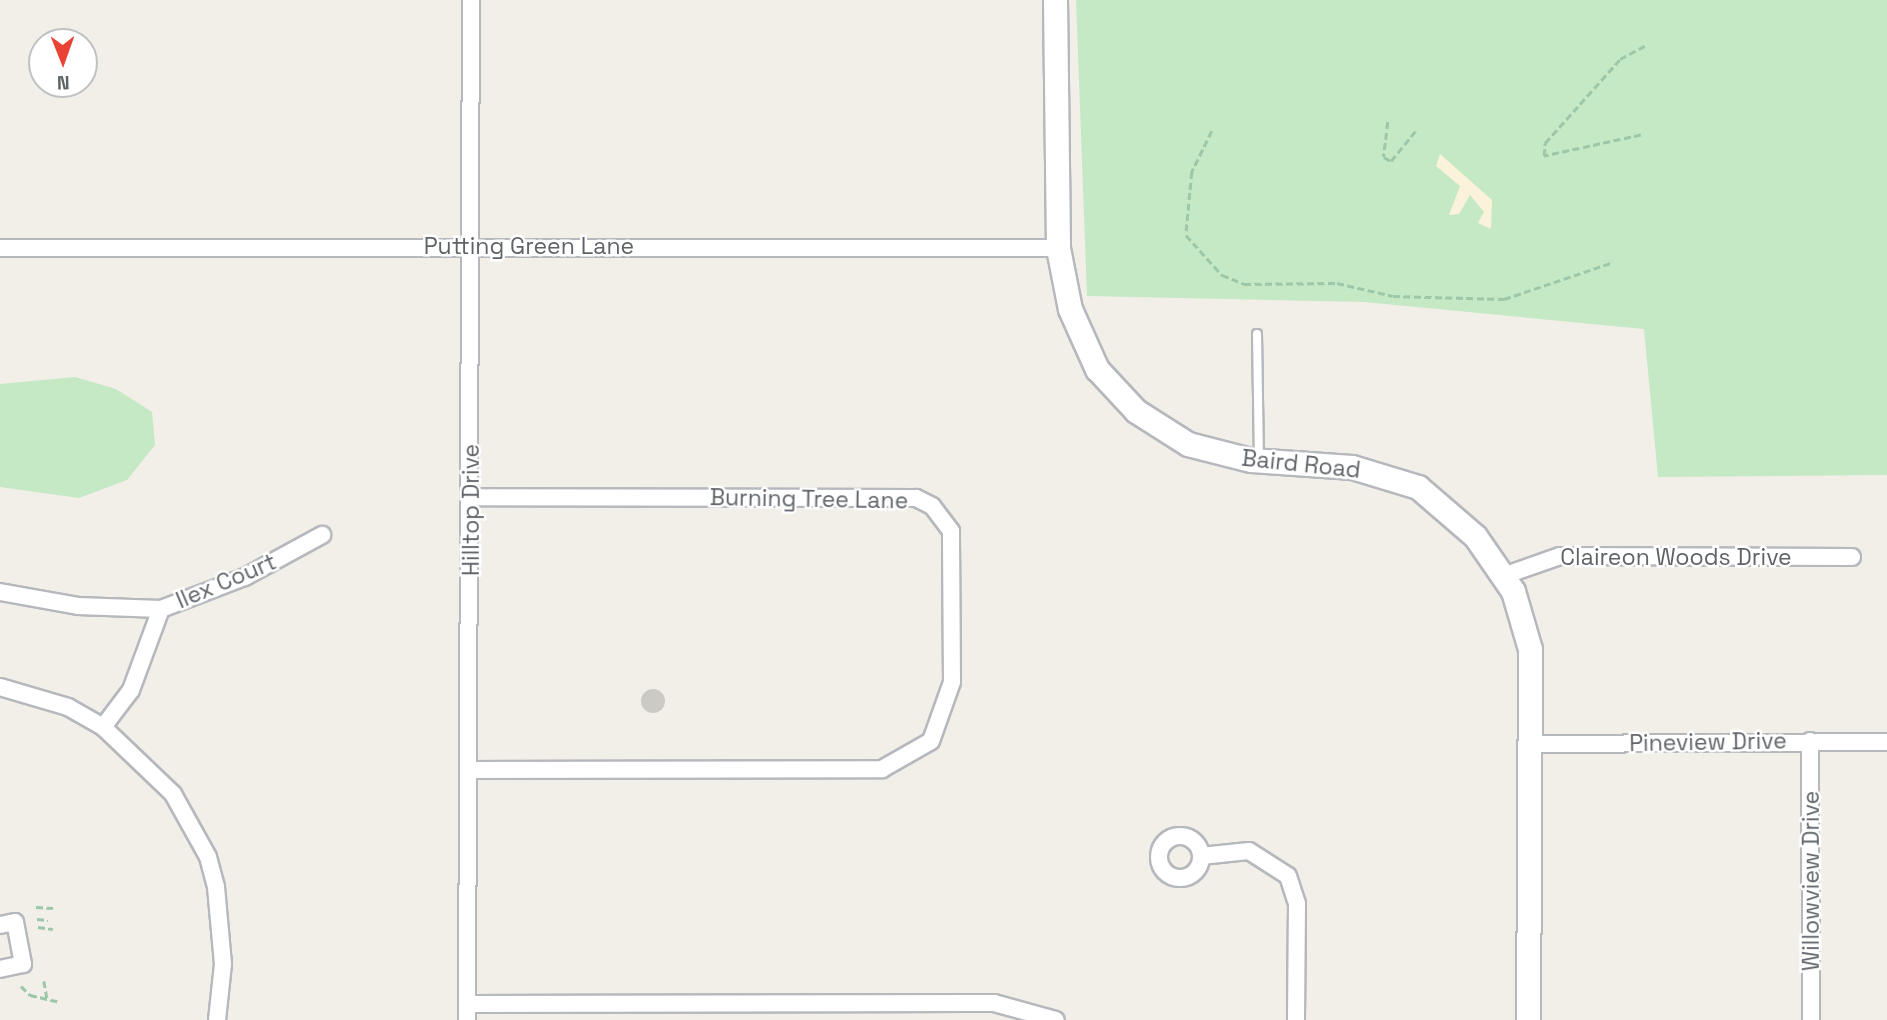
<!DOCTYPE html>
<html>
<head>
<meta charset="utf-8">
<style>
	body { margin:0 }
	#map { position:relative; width:1887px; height:1020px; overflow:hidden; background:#f1efe8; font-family:"Space Grotesk",sans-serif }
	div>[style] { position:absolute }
	.green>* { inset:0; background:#c5e8c5 }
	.sand>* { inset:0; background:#fbf3d9 }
	.building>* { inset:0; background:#cccac5 }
	.round { border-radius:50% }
	.path>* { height:2.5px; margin-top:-1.25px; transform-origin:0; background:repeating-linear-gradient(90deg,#9cc7a9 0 7px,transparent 0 10.5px) }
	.roads { filter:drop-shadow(2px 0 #b5b8bc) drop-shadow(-2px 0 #b5b8bc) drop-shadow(0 2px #b5b8bc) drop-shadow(0 -2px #b5b8bc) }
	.lane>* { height:8px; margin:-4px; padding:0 4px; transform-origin:4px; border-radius:4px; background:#fff }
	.street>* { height:16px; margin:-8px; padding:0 8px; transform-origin:8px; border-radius:8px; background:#fff }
	.street>.ring { margin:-8px; padding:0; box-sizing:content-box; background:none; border:16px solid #fff; border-radius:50% }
	.secondary>* { height:23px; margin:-11.5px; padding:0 11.5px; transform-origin:11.5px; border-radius:11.5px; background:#fff }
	span { translate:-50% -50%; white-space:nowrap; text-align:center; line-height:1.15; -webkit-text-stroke:5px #fff; paint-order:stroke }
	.street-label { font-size:23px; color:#5f6368 }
	.north { position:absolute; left:28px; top:28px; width:70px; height:70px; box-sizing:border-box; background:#fff; border:2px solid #bfc1c3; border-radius:50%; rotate:179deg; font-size:19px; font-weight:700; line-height:28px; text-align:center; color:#5f6368 }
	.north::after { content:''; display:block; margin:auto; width:24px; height:32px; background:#ea4335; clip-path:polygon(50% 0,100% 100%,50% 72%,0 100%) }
</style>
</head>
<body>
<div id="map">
	<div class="green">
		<div style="clip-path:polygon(1076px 0,1887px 0,1887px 475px,1658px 477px,1644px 329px,1364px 302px,1087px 296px)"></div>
		<div style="clip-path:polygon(75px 377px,116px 389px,152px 412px,155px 445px,127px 480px,79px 498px,0 487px,0 384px)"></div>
	</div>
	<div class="sand">
		<div style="clip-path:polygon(1440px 154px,1492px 200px,1491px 229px,1478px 223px,1484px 212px,1470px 195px,1459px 214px,1449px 215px,1460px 186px,1436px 166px)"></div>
	</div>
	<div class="building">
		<div class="round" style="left:641px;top:689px;width:24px;height:24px"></div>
	</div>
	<div class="path">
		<div style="left:1388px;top:122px;width:35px;rotate:97deg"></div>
		<div style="left:1384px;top:157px;width:8px;rotate:30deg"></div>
		<div style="left:1391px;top:161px;width:40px;rotate:-51deg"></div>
		<div style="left:1212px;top:131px;width:46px;rotate:116deg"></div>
		<div style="left:1192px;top:172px;width:63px;rotate:95.4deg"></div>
		<div style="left:1186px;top:235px;width:54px;rotate:48deg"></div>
		<div style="left:1222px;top:275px;width:24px;rotate:22deg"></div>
		<div style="left:1244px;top:284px;width:93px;rotate:-0.6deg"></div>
		<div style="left:1337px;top:283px;width:57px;rotate:13.1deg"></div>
		<div style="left:1393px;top:296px;width:111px;rotate:1.5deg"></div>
		<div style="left:1504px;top:299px;width:113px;rotate:-18.6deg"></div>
		<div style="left:1641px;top:135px;width:99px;rotate:167.8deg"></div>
		<div style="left:1544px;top:156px;width:13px;rotate:-86deg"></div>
		<div style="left:1545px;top:143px;width:113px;rotate:-48.2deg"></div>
		<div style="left:1620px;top:59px;width:30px;rotate:-28deg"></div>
		<div style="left:36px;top:907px;width:17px;rotate:3deg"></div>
		<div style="left:37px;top:919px;width:11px;rotate:5deg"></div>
		<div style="left:38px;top:927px;width:15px;rotate:8deg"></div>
		<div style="left:44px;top:981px;width:17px;rotate:80deg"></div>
		<div style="left:21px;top:986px;width:13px;rotate:45deg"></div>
		<div style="left:30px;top:995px;width:31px;rotate:13deg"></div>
	</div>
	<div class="roads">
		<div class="lane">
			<div style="left:1257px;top:334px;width:123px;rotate:89.1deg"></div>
		</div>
		<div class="street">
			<div style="left:0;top:248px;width:1058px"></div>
			<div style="left:1503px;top:576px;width:60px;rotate:-19.3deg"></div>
			<div style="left:1560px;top:556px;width:292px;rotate:0.2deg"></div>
			<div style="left:0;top:592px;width:79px;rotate:10.2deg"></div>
			<div style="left:78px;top:606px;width:83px;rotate:2.1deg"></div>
			<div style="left:161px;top:609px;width:90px;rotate:-20.9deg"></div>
			<div style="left:245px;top:577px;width:88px;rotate:-28.6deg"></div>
			<div style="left:0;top:687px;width:71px;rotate:16.4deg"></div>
			<div style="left:68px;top:707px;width:40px;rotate:29.7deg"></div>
			<div style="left:103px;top:727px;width:97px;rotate:43.7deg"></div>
			<div style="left:173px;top:794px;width:72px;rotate:60.9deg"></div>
			<div style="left:208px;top:857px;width:31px;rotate:75deg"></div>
			<div style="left:216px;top:887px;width:77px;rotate:84.8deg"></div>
			<div style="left:223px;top:964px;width:56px;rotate:96.1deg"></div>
			<div style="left:103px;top:727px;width:46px;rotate:-52.9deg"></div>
			<div style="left:131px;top:690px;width:86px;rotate:-69.7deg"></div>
			<div style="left:1810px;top:741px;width:279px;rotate:89.8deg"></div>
			<div style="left:1530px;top:744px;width:357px;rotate:-0.3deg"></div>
			<div style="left:468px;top:770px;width:414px;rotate:-0.1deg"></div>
			<div style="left:882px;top:769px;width:56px;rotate:-29.7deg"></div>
			<div style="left:931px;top:741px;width:63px;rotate:-70.4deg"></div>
			<div style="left:952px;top:682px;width:151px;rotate:-90.4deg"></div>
			<div style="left:951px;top:531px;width:31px;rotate:-127deg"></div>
			<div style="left:932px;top:506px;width:18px;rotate:-153deg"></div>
			<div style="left:916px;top:498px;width:445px;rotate:-179.9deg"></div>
			<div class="ring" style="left:1159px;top:836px;width:26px;height:26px"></div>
			<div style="left:1201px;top:856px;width:48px;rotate:-5.9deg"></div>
			<div style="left:1249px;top:851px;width:46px;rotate:32.7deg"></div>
			<div style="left:1288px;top:876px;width:29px;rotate:72deg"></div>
			<div style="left:1297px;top:904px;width:116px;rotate:90.5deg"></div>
			<div style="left:0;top:925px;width:15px;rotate:-11deg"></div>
			<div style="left:15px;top:922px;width:43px;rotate:79.2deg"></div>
			<div style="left:23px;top:964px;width:24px;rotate:168deg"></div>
			<div style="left:467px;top:1004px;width:527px;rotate:-0.11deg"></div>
			<div style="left:994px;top:1003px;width:64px;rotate:15.3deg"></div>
			<div style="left:467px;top:1020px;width:1020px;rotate:-89.78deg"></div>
		</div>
		<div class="secondary">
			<div style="left:1055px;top:0;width:248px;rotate:89.3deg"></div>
			<div style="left:1058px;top:248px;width:62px;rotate:78.9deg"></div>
			<div style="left:1070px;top:309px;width:66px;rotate:65.8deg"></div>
			<div style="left:1097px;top:369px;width:57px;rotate:47.1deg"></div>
			<div style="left:1136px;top:411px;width:62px;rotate:32.4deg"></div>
			<div style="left:1188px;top:444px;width:65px;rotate:14.3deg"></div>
			<div style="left:1251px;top:460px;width:101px;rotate:4deg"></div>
			<div style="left:1352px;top:467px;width:69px;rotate:16.9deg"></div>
			<div style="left:1418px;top:487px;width:75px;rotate:40.7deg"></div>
			<div style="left:1475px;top:536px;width:67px;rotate:55.4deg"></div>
			<div style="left:1513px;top:591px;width:60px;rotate:73.7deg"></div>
			<div style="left:1530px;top:649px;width:371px;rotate:90.3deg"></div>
		</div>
	</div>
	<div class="street-label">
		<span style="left:529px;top:246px">Putting Green Lane</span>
		<span style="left:1301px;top:464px;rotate:6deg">Baird Road</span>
		<span style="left:809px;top:499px;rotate:1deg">Burning Tree Lane</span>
		<span style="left:471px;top:510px;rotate:-90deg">Hilltop Drive</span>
		<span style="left:1676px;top:557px">Claireon Woods Drive</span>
		<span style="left:226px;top:581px;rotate:-23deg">Ilex Court</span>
		<span style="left:1708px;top:742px;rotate:-1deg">Pineview Drive</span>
		<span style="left:1811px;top:881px;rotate:-90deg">Willowview Drive</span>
	</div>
	<div class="north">N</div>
</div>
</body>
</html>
